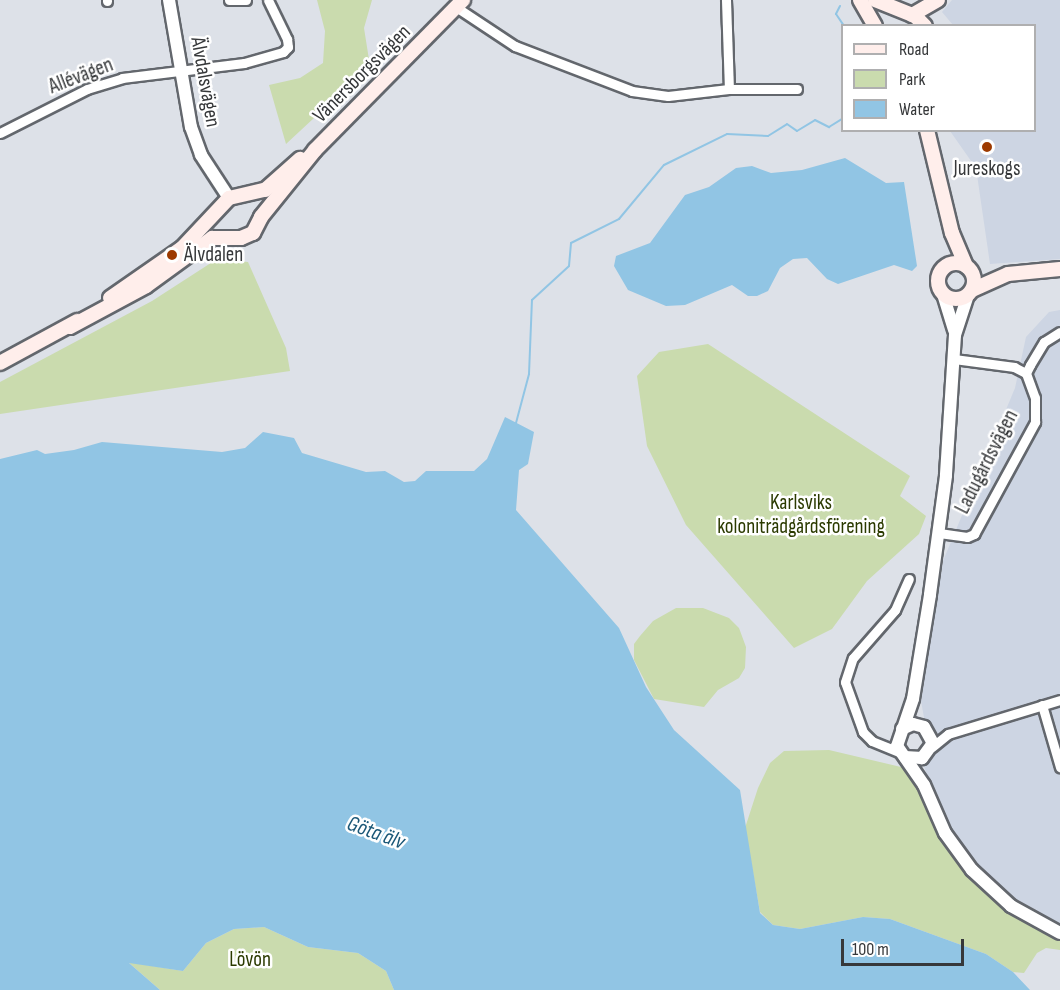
<!DOCTYPE html>
<html>
<head>
<meta charset="utf-8">
<style>
	body { margin:0 }
	#map { position:relative; width:1060px; height:990px; overflow:hidden; background:#dde1e8; font-family:"Sofia Sans Condensed",sans-serif }
	div>[style] { position:absolute }
	.built>* { inset:0; background:#cdd5e3 }
	.green>* { inset:0; background:#cadbae }
	.water>* { inset:0; background:#91c5e4 }
	.stream>* { height:2px; margin:-1px; padding:0 1px; transform-origin:1px; border-radius:1px; background:#91c5e4 }
	.roads { filter:drop-shadow(2px 0 #63676d) drop-shadow(-2px 0 #63676d) drop-shadow(0 2px #63676d) drop-shadow(0 -2px #63676d) }
	.minor>* { height:9px; margin:-4.5px; padding:0 4.5px; transform-origin:4.5px; border-radius:4.5px; background:#fff }
	.tertiary>* { height:12px; margin:-6px; padding:0 6px; transform-origin:6px; border-radius:6px; background:#fff }
	.secondary>* { height:14px; margin:-7px; padding:0 7px; transform-origin:7px; border-radius:7px; background:#ffeeeb }
	.secondary>.ring { margin:-7px; padding:0; box-sizing:content-box; background:none; border:14px solid #ffeeeb; border-radius:50% }
	.dots>* { width:16px; height:16px; translate:-50% -50%; box-sizing:border-box; border:3px solid #fff; border-radius:50% }
	span { translate:-50% -50%; white-space:nowrap; text-align:center; line-height:1.15; -webkit-text-stroke:5px #fff; paint-order:stroke }
	.street-label { font-size:21px; color:#36383a }
	.poi-label { font-size:21px; color:#36383a }
	.left { translate:0 -50%; text-align:left }
	.park-label { font-size:21px; color:#2b3a00 }
	.water-label { font-size:22px; color:#1a5777; font-style:italic }
	.legend { position:absolute; left:841px; top:24px; width:195px; height:108px; box-sizing:border-box; background:#fff; border:2px solid #afafb0; margin:0; padding:8px 10px; list-style:none; font-size:18px; color:#36383a }
	.legend li { display:flex; align-items:center; gap:12px; height:30px }
	.legend b { width:30px; border:2px solid #afafb0 }
	.scale { position:absolute; left:841px; top:939px; width:123px; height:27px; box-sizing:border-box; border:3px solid #36383a; border-top:0; padding-left:8px; font-size:18px; line-height:21px; white-space:nowrap; color:#36383a; -webkit-text-stroke:4px #fff; paint-order:stroke }
</style>
</head>
<body>
<div id="map">
	<div class="built">
		<div style="clip-path:polygon(952px 0,1060px 0,1060px 259px,990px 264px,976px 168px,950px 131px,1034px 130px,1034px 26px,953px 25px,942px 12px)"></div>
		<div style="clip-path:polygon(1060px 310px,1060px 928px,1024px 910px,984px 874px,956px 837px,935px 797px,922px 761px,925px 723px,921px 701px,943px 561px,1015px 388px,1026px 337px,1049px 312px)"></div>
	</div>
	<div class="green">
		<div style="clip-path:polygon(317px 0,372px 0,364px 28px,370px 66px,286px 144px,269px 85px,300px 78px,323px 63px,325px 31px)"></div>
		<div style="clip-path:polygon(217px 259px,248px 262px,286px 348px,290px 371px,0 414px,0 382px,152px 301px)"></div>
		<div style="clip-path:polygon(708px 344px,910px 476px,900px 496px,926px 516px,919px 534px,867px 581px,832px 629px,794px 648px,686px 525px,647px 446px,637px 376px,659px 352px)"></div>
		<div style="clip-path:polygon(676px 608px,703px 608px,729px 618px,739px 628px,746px 647px,745px 668px,739px 678px,718px 690px,704px 707px,654px 699px,634px 660px,634px 644px,640px 636px,653px 621px)"></div>
		<div style="clip-path:polygon(829px 750px,901px 767px,914px 783px,954px 860px,1000px 903px,1060px 938px,1060px 950px,1046px 948px,1037px 953px,1024px 973px,1013px 972px,986px 954px,890px 919px,863px 917px,800px 929px,773px 925px,760px 912px,745px 828px,758px 788px,770px 763px,784px 751px)"></div>
		<div style="clip-path:polygon(264px 927px,308px 947px,358px 953px,386px 971px,394px 990px,160px 990px,128px 962px,183px 971px,206px 943px,234px 929px)"></div>
	</div>
	<div class="water">
		<div style="clip-path:polygon(845px 158px,886px 183px,904px 182px,917px 266px,912px 271px,894px 265px,838px 284px,827px 279px,807px 258px,793px 259px,780px 268px,768px 291px,757px 296px,748px 296px,732px 285px,685px 305px,666px 306px,628px 290px,614px 266px,616px 256px,650px 243px,685px 195px,709px 187px,736px 168px,752px 166px,771px 173px,802px 170px)"></div>
		<div style="clip-path:polygon(505px 417px,534px 432px,528px 464px,519px 470px,516px 510px,619px 628px,646px 687px,674px 730px,740px 790px,760px 913px,773px 925px,800px 929px,863px 917px,890px 919px,986px 954px,1013px 972px,1030px 990px,394px 990px,386px 971px,358px 953px,308px 947px,264px 927px,234px 929px,206px 943px,183px 971px,129px 963px,160px 990px,0 990px,0 459px,37px 450px,45px 454px,74px 450px,102px 442px,222px 452px,245px 448px,263px 432px,294px 438px,302px 453px,366px 472px,385px 471px,404px 482px,415px 481px,426px 471px,474px 471px,487px 459px)"></div>
	</div>
	<div class="stream">
		<div style="left:840px;top:6px;width:9px;rotate:117deg"></div>
		<div style="left:836px;top:14px;width:14px;rotate:56deg"></div>
		<div style="left:842px;top:69px;width:2px;rotate:90deg"></div>
		<div style="left:516px;top:423px;width:51px;rotate:-75.1deg"></div>
		<div style="left:529px;top:374px;width:74px;rotate:-87.7deg"></div>
		<div style="left:532px;top:300px;width:50px;rotate:-42.6deg"></div>
		<div style="left:569px;top:266px;width:23px;rotate:-85deg"></div>
		<div style="left:571px;top:243px;width:54px;rotate:-26.6deg"></div>
		<div style="left:619px;top:219px;width:70px;rotate:-50.2deg"></div>
		<div style="left:664px;top:165px;width:70px;rotate:-26.2deg"></div>
		<div style="left:727px;top:134px;width:41px;rotate:2.8deg"></div>
		<div style="left:768px;top:136px;width:22px;rotate:-32deg"></div>
		<div style="left:787px;top:124px;width:12px;rotate:35deg"></div>
		<div style="left:797px;top:131px;width:21px;rotate:-31deg"></div>
		<div style="left:815px;top:120px;width:16px;rotate:27deg"></div>
		<div style="left:829px;top:127px;width:15px;rotate:-32deg"></div>
	</div>
	<div class="roads">
		<div class="minor">
			<div style="left:107px;top:0;width:1px;rotate:90deg"></div>
			<div style="left:229px;top:0;width:17px"></div>
			<div style="left:726px;top:0;width:89px;rotate:88.1deg"></div>
			<div style="left:456px;top:7px;width:71px;rotate:33.5deg"></div>
			<div style="left:515px;top:46px;width:125px;rotate:21deg"></div>
			<div style="left:632px;top:91px;width:36px;rotate:8deg"></div>
			<div style="left:668px;top:96px;width:61px;rotate:-6.5deg"></div>
			<div style="left:729px;top:89px;width:68px"></div>
			<div style="left:0;top:133px;width:97px;rotate:-26.8deg"></div>
			<div style="left:87px;top:89px;width:37px;rotate:-17deg"></div>
			<div style="left:122px;top:78px;width:123px;rotate:-7deg"></div>
			<div style="left:244px;top:63px;width:41px;rotate:-15.8deg"></div>
			<div style="left:283px;top:52px;width:7px;rotate:-45deg"></div>
			<div style="left:288px;top:47px;width:8px;rotate:-97deg"></div>
			<div style="left:287px;top:39px;width:43px;rotate:-116deg"></div>
			<div style="left:954px;top:359px;width:61px;rotate:7.6deg"></div>
			<div style="left:1014px;top:367px;width:13px;rotate:27deg"></div>
			<div style="left:939px;top:533px;width:28px;rotate:8deg"></div>
			<div style="left:967px;top:537px;width:8px;rotate:-23deg"></div>
			<div style="left:974px;top:534px;width:128px;rotate:-61.4deg"></div>
			<div style="left:1035px;top:422px;width:24px;rotate:-90deg"></div>
			<div style="left:1035px;top:398px;width:27px;rotate:-110deg"></div>
			<div style="left:1026px;top:373px;width:9px;rotate:-63deg"></div>
			<div style="left:1030px;top:365px;width:27px;rotate:-59deg"></div>
			<div style="left:1044px;top:342px;width:19px;rotate:-32deg"></div>
			<div style="left:1042px;top:705px;width:65px;rotate:73.8deg"></div>
			<div style="left:932px;top:747px;width:21px;rotate:-39deg"></div>
			<div style="left:948px;top:734px;width:117px;rotate:-16.9deg"></div>
			<div style="left:899px;top:752px;width:29px;rotate:-158deg"></div>
			<div style="left:872px;top:741px;width:13px;rotate:-135deg"></div>
			<div style="left:863px;top:732px;width:53px;rotate:-109.8deg"></div>
			<div style="left:845px;top:682px;width:25px;rotate:-72deg"></div>
			<div style="left:853px;top:658px;width:64px;rotate:-48.8deg"></div>
			<div style="left:895px;top:610px;width:34px;rotate:-66deg"></div>
		</div>
		<div class="tertiary">
			<div style="left:169px;top:0;width:129px;rotate:80.2deg"></div>
			<div style="left:191px;top:127px;width:30px;rotate:70deg"></div>
			<div style="left:201px;top:155px;width:51px;rotate:56.9deg"></div>
			<div style="left:943px;top:294px;width:38px;rotate:73deg"></div>
			<div style="left:968px;top:295px;width:42px;rotate:108deg"></div>
			<div style="left:955px;top:335px;width:141px;rotate:93.7deg"></div>
			<div style="left:946px;top:476px;width:120px;rotate:97.7deg"></div>
			<div style="left:930px;top:595px;width:105px;rotate:99.3deg"></div>
			<div style="left:913px;top:699px;width:50px;rotate:108.8deg"></div>
			<div style="left:897px;top:746px;width:47px;rotate:55.3deg"></div>
			<div style="left:924px;top:785px;width:52px;rotate:66.4deg"></div>
			<div style="left:945px;top:833px;width:46px;rotate:53.9deg"></div>
			<div style="left:972px;top:870px;width:53px;rotate:42.7deg"></div>
			<div style="left:1011px;top:906px;width:56px;rotate:28.9deg"></div>
			<div style="left:902px;top:729px;width:12px;rotate:-24deg"></div>
			<div style="left:913px;top:724px;width:11px;rotate:15deg"></div>
			<div style="left:924px;top:727px;width:18px;rotate:61deg"></div>
			<div style="left:933px;top:743px;width:19px;rotate:126deg"></div>
			<div style="left:922px;top:758px;width:17px;rotate:-177deg"></div>
		</div>
		<div class="secondary">
			<div style="left:860px;top:0;width:30px;rotate:60deg"></div>
			<div style="left:875px;top:0;width:43px;rotate:21.8deg"></div>
			<div style="left:915px;top:16px;width:14px;rotate:45deg"></div>
			<div style="left:912px;top:15px;width:30px;rotate:-30deg"></div>
			<div style="left:927px;top:130px;width:106px;rotate:76.4deg"></div>
			<div style="left:952px;top:233px;width:36px;rotate:67deg"></div>
			<div class="ring" style="left:938px;top:263px;width:22px;height:22px"></div>
			<div style="left:972px;top:290px;width:39px;rotate:-24deg"></div>
			<div style="left:1008px;top:274px;width:52px;rotate:-5.5deg"></div>
			<div style="left:110px;top:298px;width:88px;rotate:-34.8deg"></div>
			<div style="left:182px;top:248px;width:69px;rotate:-46.8deg"></div>
			<div style="left:229px;top:198px;width:37px;rotate:-13deg"></div>
			<div style="left:265px;top:190px;width:47px;rotate:-41.5deg"></div>
			<div style="left:70px;top:327px;width:86px;rotate:-28.3deg"></div>
			<div style="left:146px;top:286px;width:82px;rotate:-36deg"></div>
			<div style="left:212px;top:238px;width:29px"></div>
			<div style="left:241px;top:238px;width:13px;rotate:-23deg"></div>
			<div style="left:253px;top:233px;width:18px;rotate:-63deg"></div>
			<div style="left:261px;top:217px;width:86px;rotate:-51.1deg"></div>
			<div style="left:315px;top:150px;width:211px;rotate:-45.4deg"></div>
			<div style="left:0;top:363px;width:88px;rotate:-28.6deg"></div>
		</div>
	</div>
	<div class="dots">
		<div style="left:987px;top:147px;background:#9d3a00"></div>
		<div style="left:172px;top:255px;background:#9d3a00"></div>
	</div>
	<div class="street-label">
		<span style="left:362px;top:74px;rotate:-45deg">Vänersborgsvägen</span>
		<span style="left:81px;top:76px;rotate:-21deg">Allévägen</span>
		<span style="left:205px;top:82px;rotate:80deg">Älvdalsvägen</span>
		<span style="left:987px;top:462px;rotate:-63deg">Ladugårdsvägen</span>
	</div>
	<div class="poi-label">
		<span style="left:987px;top:169px">Jureskogs</span>
		<span class="left" style="left:184px;top:255px">Älvdalen</span>
	</div>
	<div class="park-label">
		<span style="left:801px;top:515px">Karlsviks<br>koloniträdgårdsförening</span>
		<span style="left:250px;top:960px">Lövön</span>
	</div>
	<div class="water-label">
		<span style="left:376px;top:833px;rotate:20deg">Göta älv</span>
	</div>
	<ul class="legend">
	<li><b style="height:8px;background:#ffeeeb"></b>Road</li>
	<li><b style="height:16px;background:#cadbae"></b>Park</li>
	<li><b style="height:16px;background:#91c5e4"></b>Water</li>
	</ul>
	<div class="scale">100 m</div>
</div>
</body>
</html>
